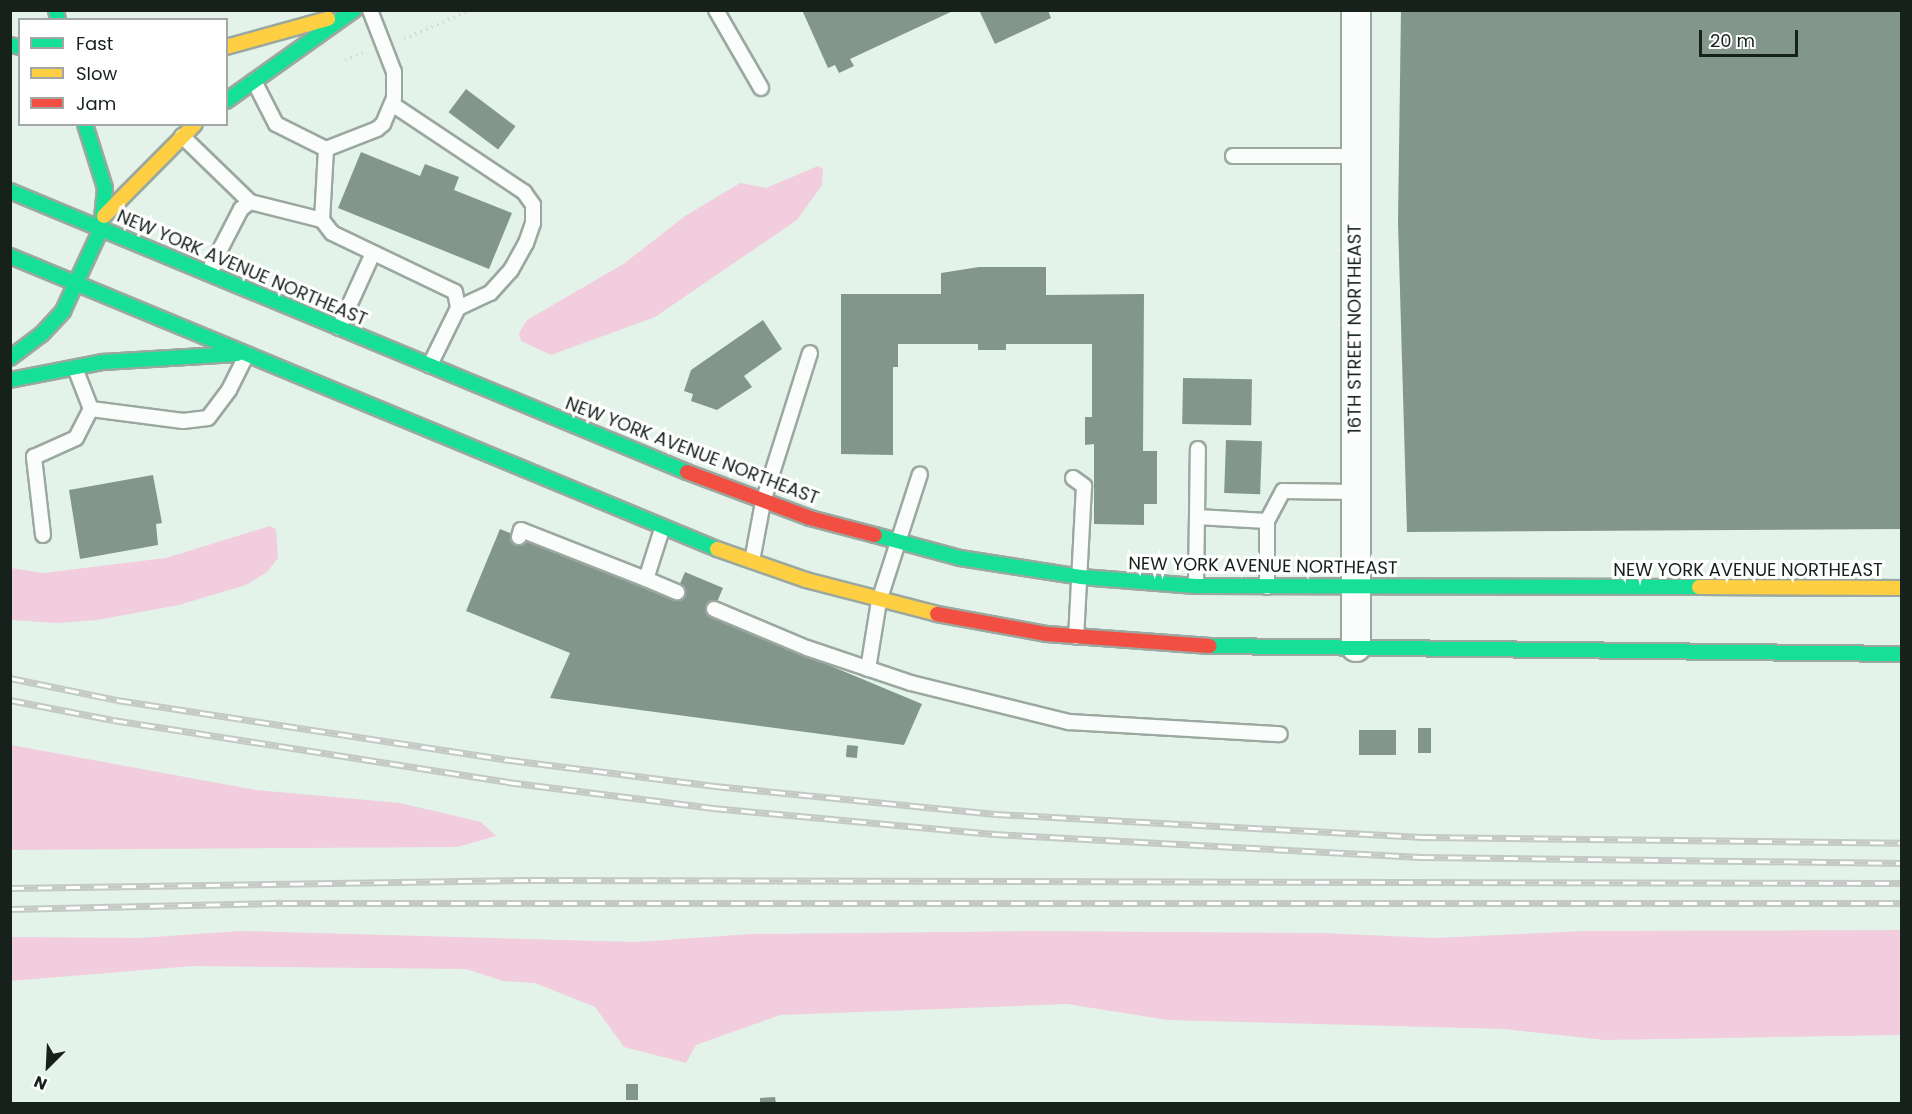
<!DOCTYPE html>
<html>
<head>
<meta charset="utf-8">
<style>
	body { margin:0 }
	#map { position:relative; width:1912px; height:1114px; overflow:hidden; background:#e3f3e9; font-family:Poppins,sans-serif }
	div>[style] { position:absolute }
	.green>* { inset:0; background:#f1cdde }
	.building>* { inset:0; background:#83968c; transform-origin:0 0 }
	.path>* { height:4px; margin-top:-2px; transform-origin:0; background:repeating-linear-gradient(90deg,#d5dad6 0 1.5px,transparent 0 6px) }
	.roads { filter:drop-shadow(2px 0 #9ba8a0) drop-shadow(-2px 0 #9ba8a0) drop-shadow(0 2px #9ba8a0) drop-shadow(0 -2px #9ba8a0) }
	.lane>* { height:14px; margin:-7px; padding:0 7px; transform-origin:7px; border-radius:7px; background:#fbfdfc }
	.street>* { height:28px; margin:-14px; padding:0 14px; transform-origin:14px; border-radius:14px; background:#fbfdfc }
	.fast>* { height:14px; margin:-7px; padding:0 7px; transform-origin:7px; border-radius:7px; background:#16e098 }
	.slow>* { height:14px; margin:-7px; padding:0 7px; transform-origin:7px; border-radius:7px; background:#ffcf43 }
	.jam>* { height:14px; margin:-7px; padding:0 7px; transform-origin:7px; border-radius:7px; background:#f24e42 }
	.rail>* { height:7px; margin-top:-3.5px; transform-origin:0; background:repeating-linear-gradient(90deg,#fff 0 14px,#c4c9c6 0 28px); box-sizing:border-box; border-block:2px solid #c4c9c6 }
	span { translate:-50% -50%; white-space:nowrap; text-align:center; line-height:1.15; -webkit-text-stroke:6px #fff; paint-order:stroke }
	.street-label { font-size:18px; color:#16211b }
	.frame { position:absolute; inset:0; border:12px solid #16211b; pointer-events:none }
	.legend { position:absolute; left:18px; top:18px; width:210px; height:108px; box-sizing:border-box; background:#fff; border:2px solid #a2a6a4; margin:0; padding:8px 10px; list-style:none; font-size:18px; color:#16211b }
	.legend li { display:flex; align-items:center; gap:12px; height:30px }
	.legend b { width:30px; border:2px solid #a2a6a4 }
	.north { position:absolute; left:18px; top:1036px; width:60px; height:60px; -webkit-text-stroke:4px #fff; paint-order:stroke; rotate:204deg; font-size:16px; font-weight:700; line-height:24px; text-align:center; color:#16211b }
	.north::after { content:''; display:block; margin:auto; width:21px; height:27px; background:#16211b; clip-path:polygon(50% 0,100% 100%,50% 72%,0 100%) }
	.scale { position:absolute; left:1699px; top:30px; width:99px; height:27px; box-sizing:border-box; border:3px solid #16211b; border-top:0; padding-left:8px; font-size:18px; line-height:21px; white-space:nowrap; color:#16211b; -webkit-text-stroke:4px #fff; paint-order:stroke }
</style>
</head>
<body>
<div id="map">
	<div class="green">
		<div style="clip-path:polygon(818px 166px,823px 169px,822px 185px,797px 220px,655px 317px,551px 355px,521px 341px,519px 333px,527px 320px,625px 263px,685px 216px,740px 183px,766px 188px)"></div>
		<div style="clip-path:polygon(270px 526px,276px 529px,278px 558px,267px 572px,246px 585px,179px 605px,97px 620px,57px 623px,11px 620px,11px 568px,43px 573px,166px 558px)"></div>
		<div style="clip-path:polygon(11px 745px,256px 790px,400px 803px,481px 822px,496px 836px,457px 847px,11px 850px)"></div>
		<div style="clip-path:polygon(1901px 930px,1901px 1035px,1605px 1040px,1504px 1029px,1168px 1020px,1067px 1004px,780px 1015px,696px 1045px,686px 1063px,624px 1047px,595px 1007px,535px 983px,503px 981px,466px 969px,193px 966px,10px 981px,11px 937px,139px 938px,241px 931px,637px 942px,751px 934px,1033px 931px,1321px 933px,1435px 938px,1586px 931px)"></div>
	</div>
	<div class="building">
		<div style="clip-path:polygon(802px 10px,955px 10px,850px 59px,854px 66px,839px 73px,835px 65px,828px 68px)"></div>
		<div style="clip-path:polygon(979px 10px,1048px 10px,1051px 18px,995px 44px)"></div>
		<div style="clip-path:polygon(1401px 10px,1902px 10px,1902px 529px,1407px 532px,1398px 222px)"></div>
		<div style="left:466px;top:89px;width:62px;height:29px;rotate:37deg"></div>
		<div style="clip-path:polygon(361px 152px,420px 176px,425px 164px,459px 177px,454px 190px,512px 213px,489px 269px,338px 208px)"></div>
		<div style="clip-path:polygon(979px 267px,1046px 267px,1046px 295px,1144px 294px,1143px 451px,1157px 451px,1157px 504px,1144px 504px,1144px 525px,1094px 524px,1094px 444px,1085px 445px,1085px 417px,1092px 417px,1092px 344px,1006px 344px,1006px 350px,978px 350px,978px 344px,898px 344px,898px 367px,893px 367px,893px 455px,841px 454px,841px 294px,941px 294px,941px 273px)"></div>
		<div style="clip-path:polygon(763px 320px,782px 349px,744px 376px,752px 387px,717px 410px,691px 401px,693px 394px,684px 391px,691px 370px)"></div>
		<div style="left:1183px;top:378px;width:69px;height:46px;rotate:1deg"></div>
		<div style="left:1226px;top:440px;width:36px;height:53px;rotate:2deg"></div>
		<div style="clip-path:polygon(153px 475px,162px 523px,156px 524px,158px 545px,80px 559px,69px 490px)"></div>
		<div style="clip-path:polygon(500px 529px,673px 600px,685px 572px,723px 588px,711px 616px,922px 704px,904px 745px,550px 698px,570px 653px,466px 611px)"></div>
		<div style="left:1418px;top:728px;width:13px;height:25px"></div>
		<div style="left:1359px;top:730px;width:37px;height:25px"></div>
		<div style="left:847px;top:745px;width:11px;height:12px;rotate:5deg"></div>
		<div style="left:626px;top:1084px;width:12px;height:16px"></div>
		<div style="clip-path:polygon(775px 1097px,776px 1104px,760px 1104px,760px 1098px)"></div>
	</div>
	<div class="path">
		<div style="left:404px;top:39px;width:73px;rotate:-23.4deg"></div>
		<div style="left:345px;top:60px;width:19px;rotate:-21deg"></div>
	</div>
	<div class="roads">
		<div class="lane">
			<div style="left:716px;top:10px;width:90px;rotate:60deg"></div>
			<div style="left:254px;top:81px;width:48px;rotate:62.9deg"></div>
			<div style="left:276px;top:124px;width:56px;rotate:26.6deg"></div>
			<div style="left:326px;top:149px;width:71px;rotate:93.2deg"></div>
			<div style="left:322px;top:220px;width:16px;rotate:52deg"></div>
			<div style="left:332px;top:233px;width:136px;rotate:25.6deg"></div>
			<div style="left:455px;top:292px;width:16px;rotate:79deg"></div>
			<div style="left:458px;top:308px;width:64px;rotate:116.2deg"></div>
			<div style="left:392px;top:104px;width:159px;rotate:33.7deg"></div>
			<div style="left:524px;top:192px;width:16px;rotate:55deg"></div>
			<div style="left:533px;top:205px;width:18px;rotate:90deg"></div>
			<div style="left:533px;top:223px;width:21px;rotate:109deg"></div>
			<div style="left:526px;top:243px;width:31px;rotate:119deg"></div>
			<div style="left:511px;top:270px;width:31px;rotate:132deg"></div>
			<div style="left:490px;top:293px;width:35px;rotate:155deg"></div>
			<div style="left:182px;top:136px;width:95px;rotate:44.1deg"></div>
			<div style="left:326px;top:149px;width:55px;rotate:-21.4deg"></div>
			<div style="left:377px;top:129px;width:8px;rotate:-40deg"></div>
			<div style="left:383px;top:124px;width:28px;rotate:-67deg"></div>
			<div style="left:394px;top:98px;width:26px;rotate:-90deg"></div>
			<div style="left:394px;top:72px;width:66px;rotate:-111.2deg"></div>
			<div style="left:1233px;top:156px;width:123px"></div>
			<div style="left:208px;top:273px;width:72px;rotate:-62.7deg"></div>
			<div style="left:241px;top:209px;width:11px;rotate:-38deg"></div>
			<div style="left:250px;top:202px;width:74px;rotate:14deg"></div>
			<div style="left:339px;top:328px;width:82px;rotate:-65.6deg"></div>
			<div style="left:91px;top:409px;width:93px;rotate:7.4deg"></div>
			<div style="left:183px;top:421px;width:25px;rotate:-7deg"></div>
			<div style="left:208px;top:418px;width:35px;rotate:-53deg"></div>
			<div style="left:229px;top:390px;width:40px;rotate:-63.4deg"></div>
			<div style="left:1073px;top:478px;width:14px;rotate:36deg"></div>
			<div style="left:1084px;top:486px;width:151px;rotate:93deg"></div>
			<div style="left:1197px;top:517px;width:70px;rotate:3.3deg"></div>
			<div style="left:662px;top:529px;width:52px;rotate:107.7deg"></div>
			<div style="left:646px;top:579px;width:34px;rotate:23deg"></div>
			<div style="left:43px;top:535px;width:79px;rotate:-96.6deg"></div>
			<div style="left:34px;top:457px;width:46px;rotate:-24.3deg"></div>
			<div style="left:76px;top:438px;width:33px;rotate:-63deg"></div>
			<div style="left:91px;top:409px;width:44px;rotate:-111.3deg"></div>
			<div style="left:519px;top:537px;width:7px;rotate:-74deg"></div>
			<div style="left:521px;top:530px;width:134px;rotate:21.4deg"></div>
			<div style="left:752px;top:561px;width:60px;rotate:-79.4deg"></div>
			<div style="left:763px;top:502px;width:156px;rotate:-72.5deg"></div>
			<div style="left:1196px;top:586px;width:137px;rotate:-89.2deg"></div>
			<div style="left:1267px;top:587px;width:66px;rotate:-90deg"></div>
			<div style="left:1267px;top:521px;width:34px;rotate:-62deg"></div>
			<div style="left:1283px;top:491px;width:72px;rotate:0.8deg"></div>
			<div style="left:714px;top:609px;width:101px;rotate:22.8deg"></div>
			<div style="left:807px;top:648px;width:110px;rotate:18.6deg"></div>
			<div style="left:911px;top:683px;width:163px;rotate:13.9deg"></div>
			<div style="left:1069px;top:722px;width:211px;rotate:3.3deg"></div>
			<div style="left:868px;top:669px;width:69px;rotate:-80.8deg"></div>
			<div style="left:879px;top:601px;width:133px;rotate:-72.1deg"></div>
		</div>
		<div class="street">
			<div style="left:1356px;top:10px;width:637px;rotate:90deg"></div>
		</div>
		<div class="fast">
			<div style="left:56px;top:10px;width:10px;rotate:79deg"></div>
			<div style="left:10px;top:45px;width:10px;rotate:11deg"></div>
			<div style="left:226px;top:101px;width:157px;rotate:-35.4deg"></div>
			<div style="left:10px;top:191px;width:733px;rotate:22.54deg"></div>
			<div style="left:10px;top:256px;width:765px;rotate:22.51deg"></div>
			<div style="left:10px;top:358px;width:39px;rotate:-37deg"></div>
			<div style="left:41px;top:335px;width:33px;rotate:-47deg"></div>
			<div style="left:63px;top:311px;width:90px;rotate:-65.1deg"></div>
			<div style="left:101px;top:229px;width:41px;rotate:-84.4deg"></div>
			<div style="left:105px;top:188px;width:67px;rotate:-107.4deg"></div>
			<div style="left:10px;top:380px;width:95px;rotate:-11deg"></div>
			<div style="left:103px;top:362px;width:134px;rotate:-3.4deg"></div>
			<div style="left:875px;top:535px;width:88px;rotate:15.1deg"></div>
			<div style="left:960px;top:558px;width:122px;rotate:8.9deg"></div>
			<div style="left:1081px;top:577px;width:115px;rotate:4.5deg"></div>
			<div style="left:1196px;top:586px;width:503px;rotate:0.11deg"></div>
			<div style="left:1210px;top:646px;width:692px;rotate:0.66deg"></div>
		</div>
		<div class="slow">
			<div style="left:226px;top:47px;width:106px;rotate:-15.4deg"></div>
			<div style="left:104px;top:216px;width:129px;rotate:-45.3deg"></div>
			<div style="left:717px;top:549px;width:94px;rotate:19.2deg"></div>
			<div style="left:806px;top:580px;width:135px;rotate:14.5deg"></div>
			<div style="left:1699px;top:587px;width:203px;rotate:0.3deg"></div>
		</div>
		<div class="jam">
			<div style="left:687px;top:472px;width:131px;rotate:20.5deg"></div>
			<div style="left:810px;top:518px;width:67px;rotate:14.7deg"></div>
			<div style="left:937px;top:614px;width:112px;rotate:10.3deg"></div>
			<div style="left:1047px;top:634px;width:163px;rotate:4.2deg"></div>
		</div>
	</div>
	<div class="rail">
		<div style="left:10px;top:678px;width:109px;rotate:11.6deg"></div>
		<div style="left:117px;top:700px;width:398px;rotate:8.7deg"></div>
		<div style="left:510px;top:760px;width:207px;rotate:7.2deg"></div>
		<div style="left:715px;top:786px;width:282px;rotate:5.7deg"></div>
		<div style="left:996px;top:814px;width:427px;rotate:3.1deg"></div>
		<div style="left:1422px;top:837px;width:480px;rotate:0.7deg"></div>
		<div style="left:10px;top:700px;width:105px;rotate:11deg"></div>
		<div style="left:113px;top:720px;width:399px;rotate:8.9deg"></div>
		<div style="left:507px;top:782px;width:208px;rotate:7.2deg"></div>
		<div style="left:713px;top:808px;width:282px;rotate:5.3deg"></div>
		<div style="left:994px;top:834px;width:427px;rotate:3.1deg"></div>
		<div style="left:1420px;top:857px;width:482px;rotate:0.7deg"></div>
		<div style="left:10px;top:888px;width:521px;rotate:-0.88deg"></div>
		<div style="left:531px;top:880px;width:1371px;rotate:0.13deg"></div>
		<div style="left:10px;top:909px;width:273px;rotate:-1.3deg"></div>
		<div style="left:283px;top:903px;width:1619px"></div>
	</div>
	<div class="street-label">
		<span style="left:242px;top:268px;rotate:23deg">NEW YORK AVENUE NORTHEAST</span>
		<span style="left:1355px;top:329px;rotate:-90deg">16TH STREET NORTHEAST</span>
		<span style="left:692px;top:451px;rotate:21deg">NEW YORK AVENUE NORTHEAST</span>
		<span style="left:1263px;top:566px;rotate:1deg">NEW YORK AVENUE NORTHEAST</span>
		<span style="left:1748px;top:570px">NEW YORK AVENUE NORTHEAST</span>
	</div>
	<div class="frame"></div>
	<ul class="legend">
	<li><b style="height:8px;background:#16e098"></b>Fast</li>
	<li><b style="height:8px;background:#ffcf43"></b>Slow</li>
	<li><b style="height:8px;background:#f24e42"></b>Jam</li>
	</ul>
	<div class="north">N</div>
	<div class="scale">20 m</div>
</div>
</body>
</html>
